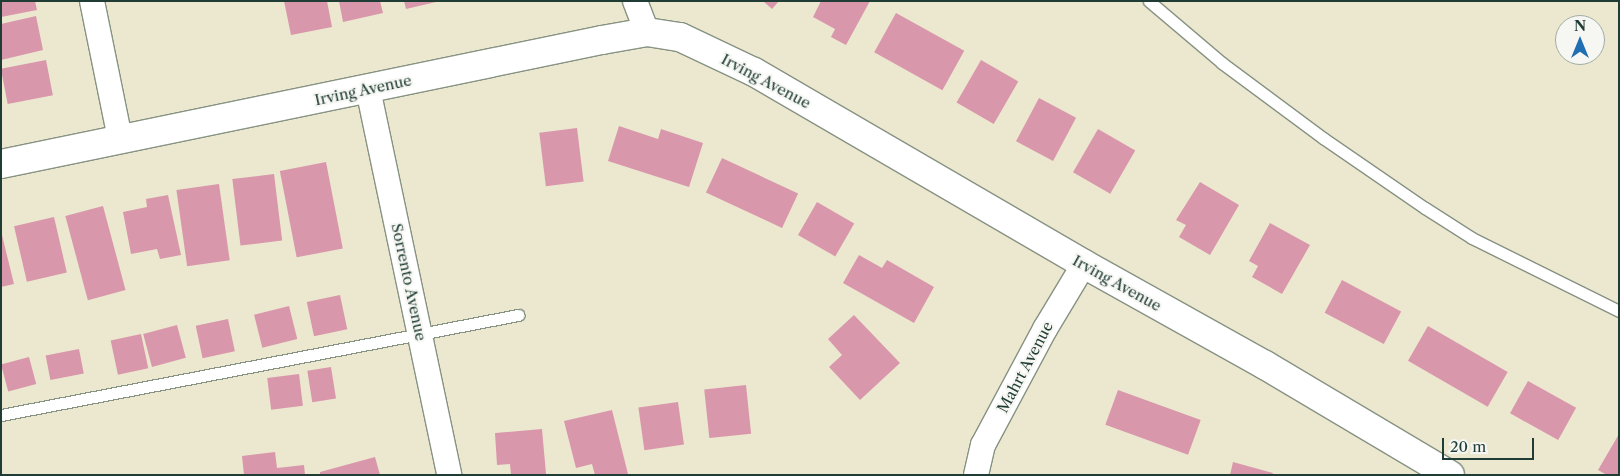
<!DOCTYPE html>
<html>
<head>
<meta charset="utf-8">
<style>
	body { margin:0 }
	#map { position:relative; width:1620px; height:476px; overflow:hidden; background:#ece7cf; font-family:"Libre Caslon Text",serif }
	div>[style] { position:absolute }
	.building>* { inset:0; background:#d997ab; transform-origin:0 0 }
	.roads { filter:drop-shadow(1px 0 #869282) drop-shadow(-1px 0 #869282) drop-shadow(0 1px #869282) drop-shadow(0 -1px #869282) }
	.service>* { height:11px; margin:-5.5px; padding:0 5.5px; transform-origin:5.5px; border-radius:5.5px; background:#fff }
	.minor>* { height:24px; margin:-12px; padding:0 12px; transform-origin:12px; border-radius:12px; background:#fff }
	.tertiary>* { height:28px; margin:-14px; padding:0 14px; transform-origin:14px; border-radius:14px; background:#fff }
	span { translate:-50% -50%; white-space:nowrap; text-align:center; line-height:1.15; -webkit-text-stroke:4px #f6f6f2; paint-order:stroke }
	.street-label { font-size:15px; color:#1f3d34 }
	.frame { position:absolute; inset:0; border:2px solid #1f3d34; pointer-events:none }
	.north { position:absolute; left:1555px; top:15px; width:50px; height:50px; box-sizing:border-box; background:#f6f6f2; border:1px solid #a0aca6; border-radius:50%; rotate:0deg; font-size:14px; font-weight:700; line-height:20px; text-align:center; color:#1f3d34 }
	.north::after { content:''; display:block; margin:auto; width:18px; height:22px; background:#1f6fb2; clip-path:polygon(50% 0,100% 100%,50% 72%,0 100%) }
	.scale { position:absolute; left:1442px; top:438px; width:92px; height:22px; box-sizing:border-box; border:2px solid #1f3d34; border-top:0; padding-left:6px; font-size:15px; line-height:18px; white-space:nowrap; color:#1f3d34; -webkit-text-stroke:4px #f6f6f2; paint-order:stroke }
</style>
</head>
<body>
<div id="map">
	<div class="building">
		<div style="clip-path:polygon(1px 1px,35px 1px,37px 10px,1px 17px)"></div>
		<div style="clip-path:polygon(284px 1px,327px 1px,332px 27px,291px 35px)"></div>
		<div style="clip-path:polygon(339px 1px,380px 1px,383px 13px,343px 22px)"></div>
		<div style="clip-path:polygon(404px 1px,436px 1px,436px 2px,406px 9px)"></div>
		<div style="clip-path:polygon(763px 1px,779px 1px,772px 9px)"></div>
		<div style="clip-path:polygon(821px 1px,870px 1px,846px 45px,831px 37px,835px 29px,813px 17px)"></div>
		<div style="left:896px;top:13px;width:78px;height:45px;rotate:29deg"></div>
		<div style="clip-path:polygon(36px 16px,43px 50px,1px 60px,1px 24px)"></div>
		<div style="left:46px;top:60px;width:36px;height:46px;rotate:79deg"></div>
		<div style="left:981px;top:60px;width:43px;height:49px;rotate:30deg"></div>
		<div style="left:1039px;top:98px;width:42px;height:49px;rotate:28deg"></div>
		<div style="clip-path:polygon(619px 126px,658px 139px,661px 129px,703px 143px,689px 187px,608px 161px)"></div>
		<div style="left:577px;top:128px;width:54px;height:38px;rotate:83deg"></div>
		<div style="left:1098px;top:129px;width:43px;height:50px;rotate:30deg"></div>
		<div style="left:722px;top:158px;width:84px;height:38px;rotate:25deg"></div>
		<div style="left:326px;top:162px;width:88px;height:47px;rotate:79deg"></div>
		<div style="left:274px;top:174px;width:67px;height:42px;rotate:83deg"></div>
		<div style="clip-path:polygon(1200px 182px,1239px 205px,1210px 255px,1179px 237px,1186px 225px,1176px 220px)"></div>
		<div style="left:219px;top:184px;width:77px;height:43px;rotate:82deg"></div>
		<div style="clip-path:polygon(168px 195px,181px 255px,160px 259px,157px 249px,131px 254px,123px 212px,147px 207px,146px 199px)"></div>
		<div style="left:817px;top:202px;width:43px;height:38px;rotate:30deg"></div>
		<div style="left:103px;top:206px;width:87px;height:39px;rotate:75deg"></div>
		<div style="left:54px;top:217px;width:57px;height:41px;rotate:77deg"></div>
		<div style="clip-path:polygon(1270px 223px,1310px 245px,1282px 294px,1252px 277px,1258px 266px,1249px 261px)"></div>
		<div style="clip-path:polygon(1px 231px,14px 284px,1px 287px)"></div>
		<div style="clip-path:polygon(859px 255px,882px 268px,887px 260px,934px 287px,914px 323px,843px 283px)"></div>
		<div style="left:1342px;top:280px;width:67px;height:37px;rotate:28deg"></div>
		<div style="left:340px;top:295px;width:35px;height:34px;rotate:78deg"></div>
		<div style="left:289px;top:306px;width:34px;height:36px;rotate:76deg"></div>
		<div style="clip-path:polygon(854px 315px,900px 363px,860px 400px,829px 367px,842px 355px,828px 339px)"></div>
		<div style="left:228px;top:319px;width:33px;height:33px;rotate:78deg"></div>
		<div style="left:177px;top:325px;width:34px;height:35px;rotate:75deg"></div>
		<div style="left:1428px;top:326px;width:92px;height:40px;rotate:30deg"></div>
		<div style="left:141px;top:334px;width:35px;height:31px;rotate:78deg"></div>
		<div style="left:79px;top:349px;width:25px;height:34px;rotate:79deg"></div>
		<div style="left:29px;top:357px;width:28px;height:29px;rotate:75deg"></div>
		<div style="left:331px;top:367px;width:32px;height:24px;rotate:81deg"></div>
		<div style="left:299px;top:374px;width:32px;height:32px;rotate:83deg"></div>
		<div style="left:1528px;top:381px;width:55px;height:37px;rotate:29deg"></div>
		<div style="left:746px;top:385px;width:49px;height:42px;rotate:84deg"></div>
		<div style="left:1118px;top:390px;width:88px;height:37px;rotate:20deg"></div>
		<div style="left:678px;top:402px;width:43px;height:40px;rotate:82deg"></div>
		<div style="clip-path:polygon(612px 410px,628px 474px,595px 475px,592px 464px,576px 468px,564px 421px)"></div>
		<div style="clip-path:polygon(542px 429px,546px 474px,511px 475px,510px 464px,497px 465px,495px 433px)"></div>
		<div style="clip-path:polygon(1619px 434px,1619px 475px,1607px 475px,1598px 470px)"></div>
		<div style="clip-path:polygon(275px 452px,277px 468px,304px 465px,305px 475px,244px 475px,242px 456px)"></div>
		<div style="clip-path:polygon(375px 457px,380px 475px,320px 475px,320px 472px)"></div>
		<div style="clip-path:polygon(1233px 462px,1273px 473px,1272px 475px,1230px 475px)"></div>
	</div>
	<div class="roads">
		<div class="service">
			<div style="left:1149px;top:1px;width:96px;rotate:40.3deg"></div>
			<div style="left:1222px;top:63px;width:126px;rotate:36.6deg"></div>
			<div style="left:1323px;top:138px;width:124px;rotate:34.5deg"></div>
			<div style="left:1425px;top:208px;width:56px;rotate:32.6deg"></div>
			<div style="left:1472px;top:238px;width:164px;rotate:26.4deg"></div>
			<div style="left:1px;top:415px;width:527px;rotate:-10.95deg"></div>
		</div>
		<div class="minor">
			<div style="left:92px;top:1px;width:141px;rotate:78.5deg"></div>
			<div style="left:635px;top:1px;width:33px;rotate:69deg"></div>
			<div style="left:368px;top:89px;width:394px;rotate:78.1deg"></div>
			<div style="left:976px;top:475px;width:31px;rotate:-77deg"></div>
			<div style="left:983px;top:445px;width:132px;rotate:-61.9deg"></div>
			<div style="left:1045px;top:329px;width:76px;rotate:-59deg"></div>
		</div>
		<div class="tertiary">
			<div style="left:1px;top:164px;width:614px;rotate:-11.66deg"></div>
			<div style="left:602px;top:40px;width:46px;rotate:-10.1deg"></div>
			<div style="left:647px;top:32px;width:33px;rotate:9deg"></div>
			<div style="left:680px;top:37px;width:82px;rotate:25.3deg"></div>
			<div style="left:754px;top:72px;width:382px;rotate:30.2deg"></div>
			<div style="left:1084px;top:264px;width:207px;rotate:29.2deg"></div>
			<div style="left:1265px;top:365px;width:215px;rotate:30.7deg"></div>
		</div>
	</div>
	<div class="street-label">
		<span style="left:766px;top:81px;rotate:28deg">Irving Avenue</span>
		<span style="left:363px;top:90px;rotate:-12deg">Irving Avenue</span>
		<span style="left:409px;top:282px;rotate:78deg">Sorrento Avenue</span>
		<span style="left:1117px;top:283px;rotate:29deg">Irving Avenue</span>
		<span style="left:1025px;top:367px;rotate:-62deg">Mahrt Avenue</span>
	</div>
	<div class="frame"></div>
	<div class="north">N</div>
	<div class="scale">20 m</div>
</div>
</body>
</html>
